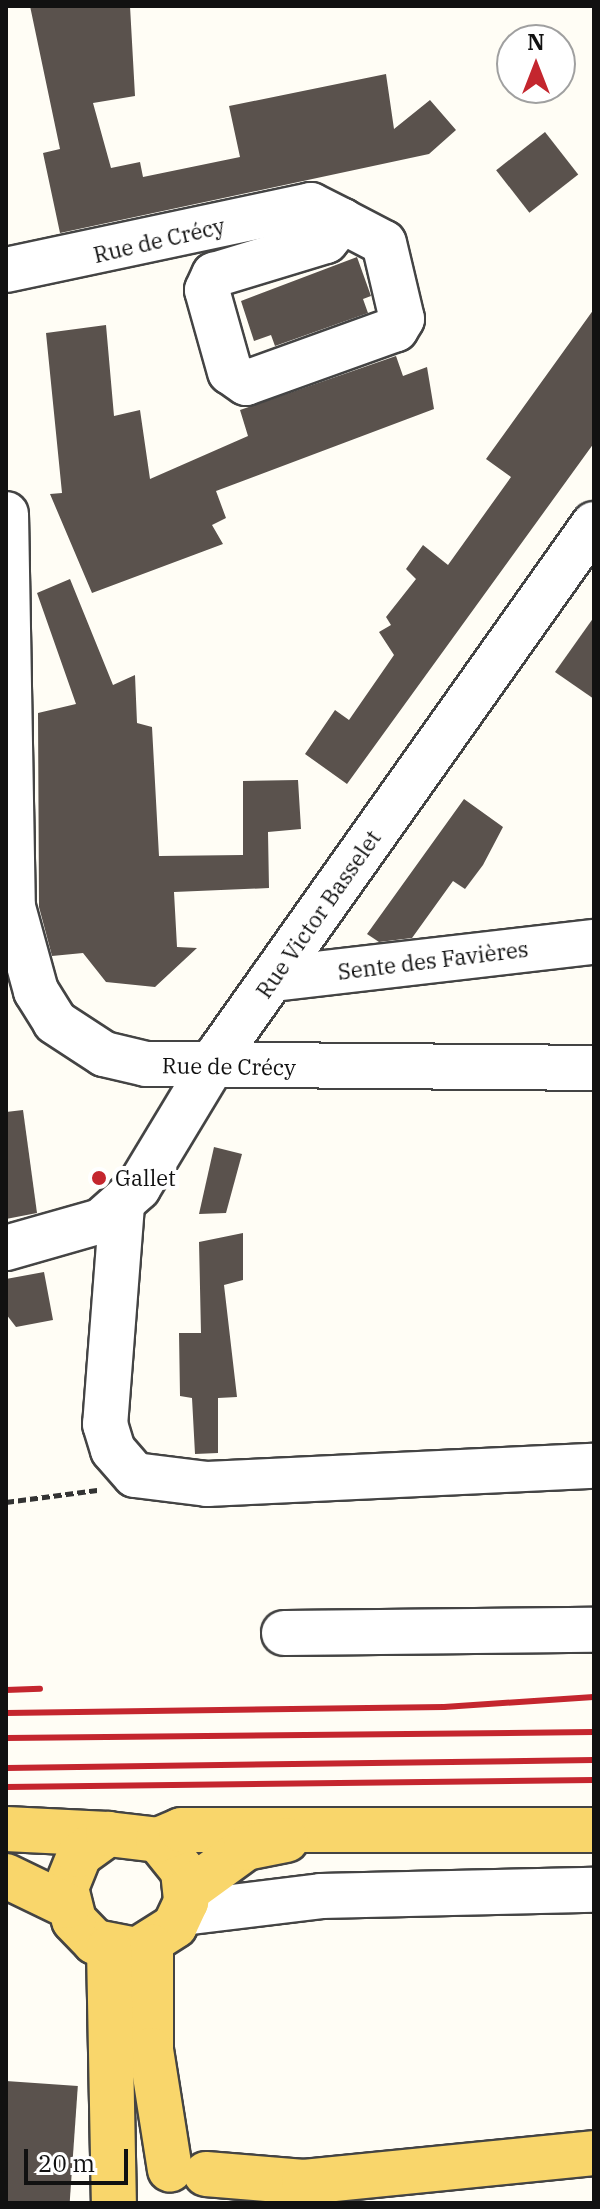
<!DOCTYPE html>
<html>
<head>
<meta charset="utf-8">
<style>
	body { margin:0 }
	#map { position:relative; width:600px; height:2209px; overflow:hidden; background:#fffdf5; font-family:"IBM Plex Serif",serif }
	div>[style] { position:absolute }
	.building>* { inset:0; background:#5a524d; transform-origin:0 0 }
	.path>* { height:5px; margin-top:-2.5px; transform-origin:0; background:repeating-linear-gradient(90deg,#333 0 8px,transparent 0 12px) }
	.roads { filter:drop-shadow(2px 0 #444) drop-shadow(-2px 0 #444) drop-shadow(0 2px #444) drop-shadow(0 -2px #444) }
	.minor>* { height:44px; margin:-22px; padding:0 22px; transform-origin:22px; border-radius:22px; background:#fff }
	.major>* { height:44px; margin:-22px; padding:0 22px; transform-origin:22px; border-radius:22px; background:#f9d66b }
	.rail>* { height:6px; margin:-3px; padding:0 3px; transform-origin:3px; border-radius:3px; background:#c4262e }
	.dots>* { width:22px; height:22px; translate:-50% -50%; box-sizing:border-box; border:4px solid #fff; border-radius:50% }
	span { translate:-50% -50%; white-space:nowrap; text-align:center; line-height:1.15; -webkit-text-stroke:8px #fff; paint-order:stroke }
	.street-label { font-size:22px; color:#111 }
	.poi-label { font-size:22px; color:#111 }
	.left { translate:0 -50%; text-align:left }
	.frame { position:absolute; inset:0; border:8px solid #111; pointer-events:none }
	.north { position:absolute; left:496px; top:24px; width:80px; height:80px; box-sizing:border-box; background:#fff; border:2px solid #a0a0a0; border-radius:50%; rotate:0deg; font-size:22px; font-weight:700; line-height:32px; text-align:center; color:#111 }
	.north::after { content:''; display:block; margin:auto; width:28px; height:36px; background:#c4262e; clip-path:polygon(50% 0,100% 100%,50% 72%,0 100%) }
	.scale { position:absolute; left:24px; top:2149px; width:104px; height:36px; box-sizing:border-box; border:4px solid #111; border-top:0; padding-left:10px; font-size:24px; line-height:28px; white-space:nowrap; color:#111; -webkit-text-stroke:6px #fff; paint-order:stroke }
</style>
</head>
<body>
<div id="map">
	<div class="building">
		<div style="clip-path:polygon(30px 6px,130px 6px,135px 96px,93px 103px,111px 168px,140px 162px,143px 177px,240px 157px,229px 106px,386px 74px,394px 129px,430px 100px,456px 130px,429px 154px,60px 233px,43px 153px,60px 149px)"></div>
		<div style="left:545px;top:132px;width:54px;height:62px;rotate:52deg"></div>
		<div style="clip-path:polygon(357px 257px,371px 296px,363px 299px,368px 313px,275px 346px,271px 335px,254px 341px,241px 301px)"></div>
		<div style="clip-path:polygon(594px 309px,594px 443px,347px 784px,305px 754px,335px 710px,349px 720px,394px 655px,379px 632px,391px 625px,386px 617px,416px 579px,406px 569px,423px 545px,448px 565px,511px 477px,486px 459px)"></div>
		<div style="clip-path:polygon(106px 325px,114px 416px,140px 410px,150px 479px,248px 436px,240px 410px,396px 356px,403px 376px,427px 367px,434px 409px,216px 491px,226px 518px,212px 525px,223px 544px,92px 593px,50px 494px,62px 493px,46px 333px)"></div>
		<div style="clip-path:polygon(70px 579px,113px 685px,135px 675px,137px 723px,152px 727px,159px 856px,243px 855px,243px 781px,298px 780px,301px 829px,268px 832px,269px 888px,174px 892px,177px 947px,197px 948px,155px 987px,106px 982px,83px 953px,52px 956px,39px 907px,38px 713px,76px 704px,37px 593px)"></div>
		<div style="clip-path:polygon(594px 617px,594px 699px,555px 672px)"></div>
		<div style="clip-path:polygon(464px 799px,503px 827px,483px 865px,465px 889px,453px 881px,412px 938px,379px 942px,367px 934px)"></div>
		<div style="clip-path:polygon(23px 1110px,37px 1213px,6px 1219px,6px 1112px)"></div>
		<div style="clip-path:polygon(214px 1147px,242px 1154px,226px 1213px,199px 1214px)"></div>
		<div style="clip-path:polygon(243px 1233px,243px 1280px,224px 1285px,237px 1397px,218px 1398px,218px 1453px,195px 1454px,192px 1398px,180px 1396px,179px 1333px,201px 1333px,199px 1242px)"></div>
		<div style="clip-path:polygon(44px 1272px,53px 1320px,16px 1327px,6px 1314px,6px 1279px)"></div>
		<div style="left:6px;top:2081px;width:72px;height:122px;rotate:4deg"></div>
	</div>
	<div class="path">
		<div style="left:6px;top:1502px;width:92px;rotate:-7.5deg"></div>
	</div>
	<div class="roads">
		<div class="minor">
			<div style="left:6px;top:270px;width:312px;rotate:-12deg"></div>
			<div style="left:311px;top:205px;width:35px;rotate:27deg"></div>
			<div style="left:342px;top:221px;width:47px;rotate:27.6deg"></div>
			<div style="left:384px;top:243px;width:78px;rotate:76.7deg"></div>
			<div style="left:402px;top:319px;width:12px;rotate:121deg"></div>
			<div style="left:396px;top:329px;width:159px;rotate:160.2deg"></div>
			<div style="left:246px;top:383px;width:19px;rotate:-145deg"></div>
			<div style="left:230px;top:372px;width:85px;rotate:-105.7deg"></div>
			<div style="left:207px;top:290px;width:17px;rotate:-65deg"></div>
			<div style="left:214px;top:275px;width:117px;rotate:-16.9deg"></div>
			<div style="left:326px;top:241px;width:26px;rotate:-51deg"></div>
			<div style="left:6px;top:514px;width:393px;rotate:89deg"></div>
			<div style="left:13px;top:907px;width:87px;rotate:74.7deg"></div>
			<div style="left:36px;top:991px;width:36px;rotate:58deg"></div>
			<div style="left:55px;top:1022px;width:59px;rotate:33.1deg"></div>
			<div style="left:104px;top:1054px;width:43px;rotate:13.4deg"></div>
			<div style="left:146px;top:1064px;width:448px;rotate:0.5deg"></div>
			<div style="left:272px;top:979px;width:324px;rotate:-6.6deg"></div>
			<div style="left:122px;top:1205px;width:220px;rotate:94.4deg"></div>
			<div style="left:105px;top:1424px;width:27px;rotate:73deg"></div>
			<div style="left:113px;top:1450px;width:33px;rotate:49deg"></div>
			<div style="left:135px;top:1475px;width:73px;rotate:7.1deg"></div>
			<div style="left:207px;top:1484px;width:387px;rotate:-2.7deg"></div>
			<div style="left:6px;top:1248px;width:99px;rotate:-15.9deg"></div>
			<div style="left:101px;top:1221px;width:50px;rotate:-41.7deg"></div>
			<div style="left:138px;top:1188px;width:159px;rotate:-58.9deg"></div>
			<div style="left:220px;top:1052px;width:647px;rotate:-54.69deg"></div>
			<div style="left:284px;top:1633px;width:310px;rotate:-0.6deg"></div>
			<div style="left:183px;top:1913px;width:139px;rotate:-7deg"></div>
			<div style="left:321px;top:1896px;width:273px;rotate:-1.3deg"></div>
		</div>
		<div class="major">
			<div style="left:6px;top:1829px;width:102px;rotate:2.8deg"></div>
			<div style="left:158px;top:1840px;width:40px;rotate:51deg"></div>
			<div style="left:183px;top:1871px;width:31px;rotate:84deg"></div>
			<div style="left:186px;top:1902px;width:26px;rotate:115deg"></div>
			<div style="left:175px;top:1926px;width:45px;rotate:147.7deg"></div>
			<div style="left:137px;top:1950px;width:43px;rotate:-169.2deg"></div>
			<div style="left:95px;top:1942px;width:30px;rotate:-134deg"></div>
			<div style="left:74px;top:1920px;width:33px;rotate:-104deg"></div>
			<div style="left:66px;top:1888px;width:35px;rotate:-68deg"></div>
			<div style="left:79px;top:1855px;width:36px;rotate:-36deg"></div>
			<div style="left:108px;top:1834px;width:50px;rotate:6.8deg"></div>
			<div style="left:158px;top:1840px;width:25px;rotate:-23deg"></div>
			<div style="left:181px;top:1830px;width:413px"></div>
			<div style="left:6px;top:1876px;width:69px;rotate:25.8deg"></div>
			<div style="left:187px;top:1891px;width:73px;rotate:-36.1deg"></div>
			<div style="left:246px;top:1848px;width:41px;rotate:-11.3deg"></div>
			<div style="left:151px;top:1946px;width:104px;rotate:90deg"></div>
			<div style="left:151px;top:2050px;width:121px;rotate:81deg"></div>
			<div style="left:109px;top:1948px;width:255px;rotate:88.9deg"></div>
			<div style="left:206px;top:2174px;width:98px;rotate:4.7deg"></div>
			<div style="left:304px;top:2182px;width:291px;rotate:-5.7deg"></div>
		</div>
	</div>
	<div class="rail">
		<div style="left:6px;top:1690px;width:34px;rotate:-2deg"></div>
		<div style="left:6px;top:1713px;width:438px;rotate:-0.8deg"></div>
		<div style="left:444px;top:1707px;width:150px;rotate:-3.8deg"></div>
		<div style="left:6px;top:1738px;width:588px;rotate:-0.58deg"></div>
		<div style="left:6px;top:1768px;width:588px;rotate:-0.78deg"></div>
		<div style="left:6px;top:1787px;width:588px;rotate:-0.68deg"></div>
	</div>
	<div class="dots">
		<div style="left:99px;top:1178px;background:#c4262e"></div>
	</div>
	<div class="street-label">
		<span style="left:159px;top:240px;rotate:-13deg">Rue de Crécy</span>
		<span style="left:318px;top:914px;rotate:-55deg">Rue Victor Basselet</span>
		<span style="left:433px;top:960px;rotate:-7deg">Sente des Favières</span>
		<span style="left:229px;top:1066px;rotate:1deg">Rue de Crécy</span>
	</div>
	<div class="poi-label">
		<span class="left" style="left:115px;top:1178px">Gallet</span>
	</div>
	<div class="frame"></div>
	<div class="north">N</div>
	<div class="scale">20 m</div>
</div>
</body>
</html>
